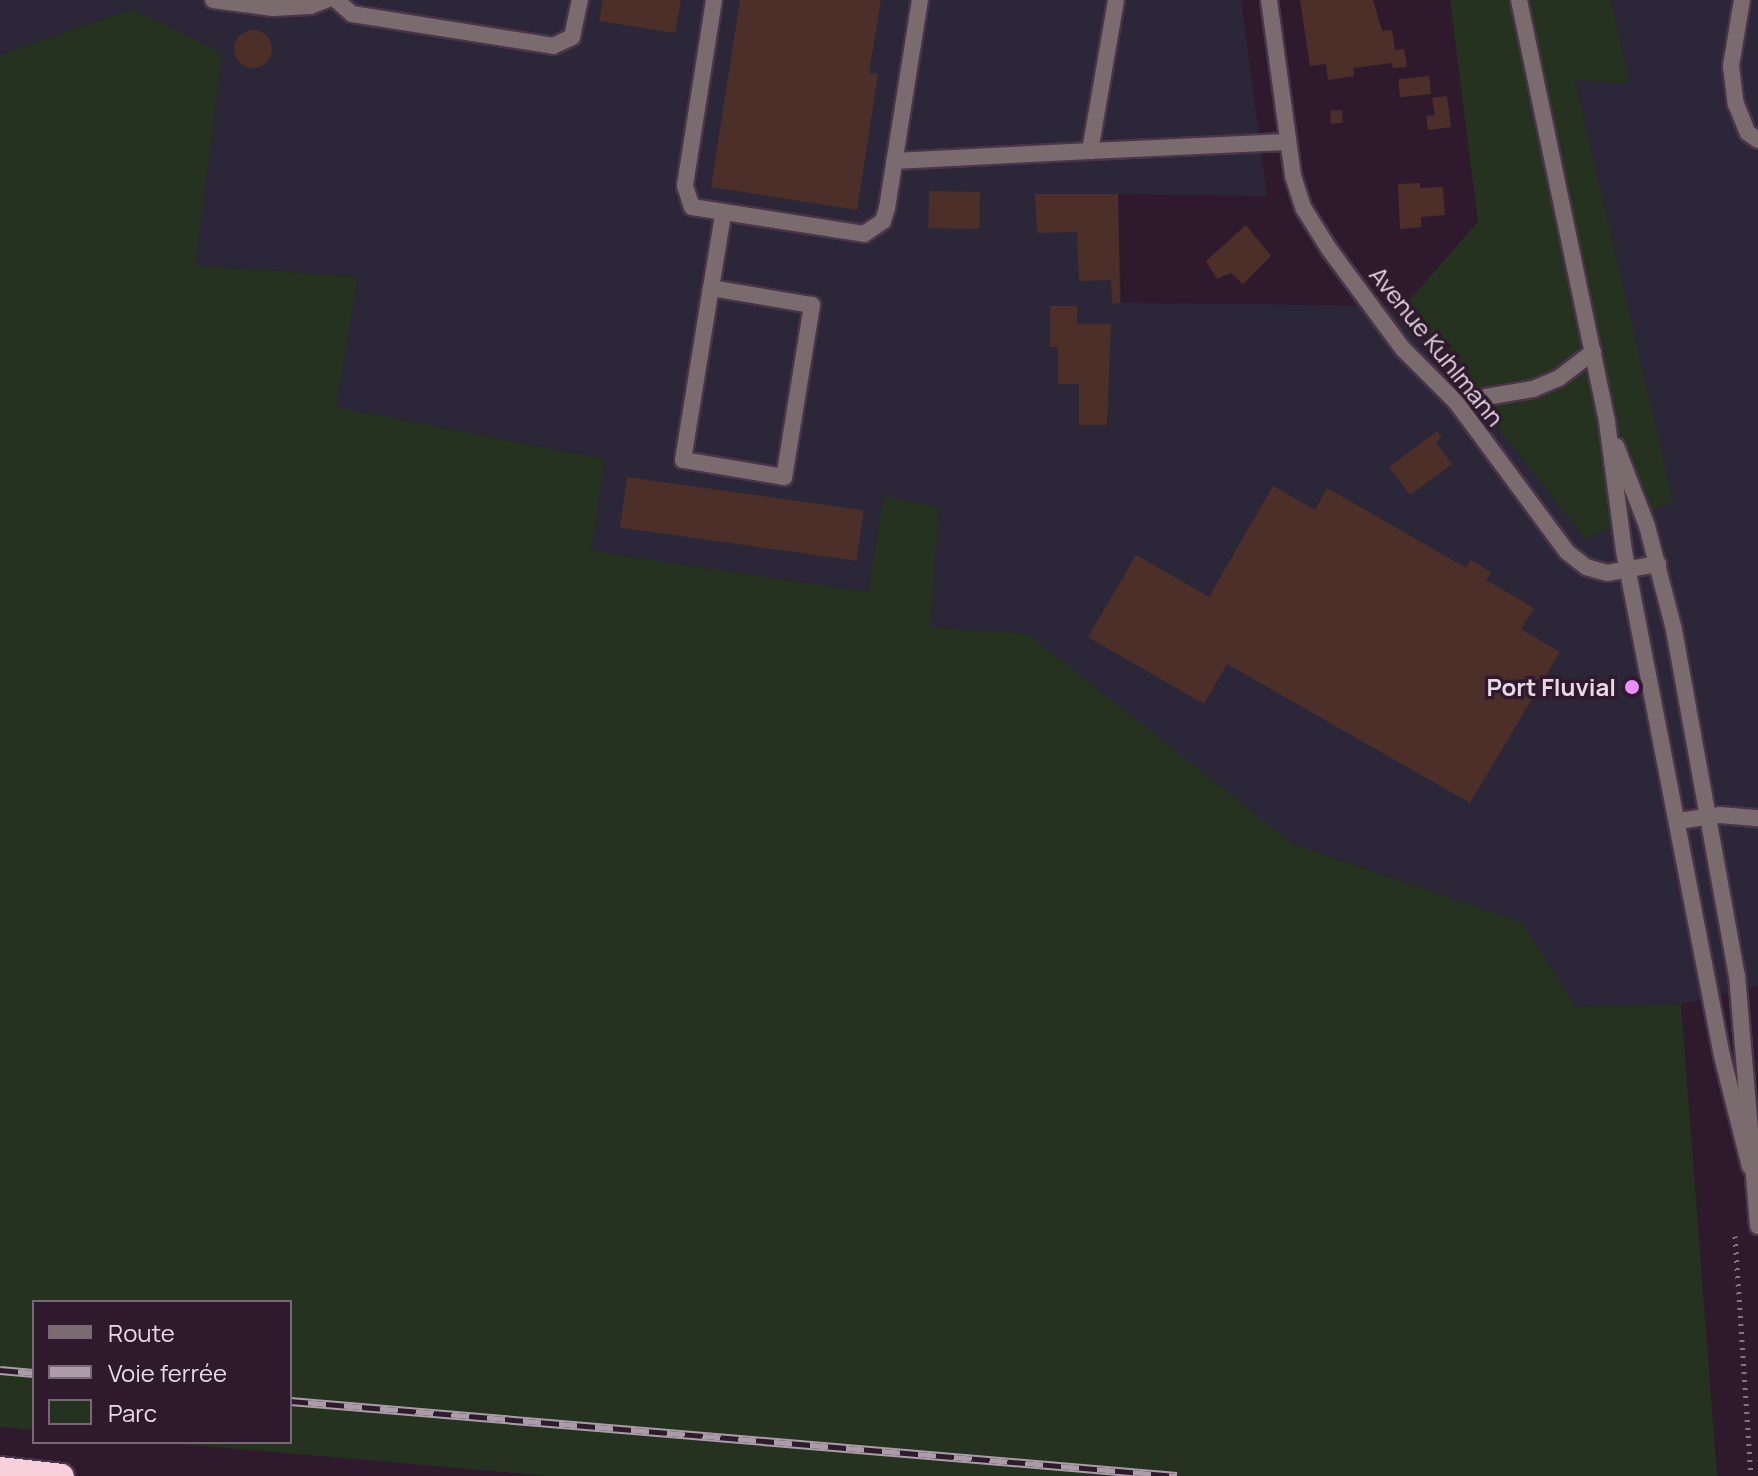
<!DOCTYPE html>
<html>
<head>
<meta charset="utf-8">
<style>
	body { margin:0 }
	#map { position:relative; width:1758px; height:1476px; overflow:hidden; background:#2f1a2d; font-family:Manrope,sans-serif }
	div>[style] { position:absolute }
	.industrial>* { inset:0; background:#2b2738 }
	.green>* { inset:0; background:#253220 }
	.building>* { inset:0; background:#4d2f2a; transform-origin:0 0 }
	.round { border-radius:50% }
	.path>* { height:5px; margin-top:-2.5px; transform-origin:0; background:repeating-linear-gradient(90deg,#877585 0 2px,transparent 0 8px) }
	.roads { filter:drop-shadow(2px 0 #493547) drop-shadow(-2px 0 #493547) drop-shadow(0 2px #493547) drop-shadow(0 -2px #493547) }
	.service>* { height:16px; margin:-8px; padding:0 8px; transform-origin:8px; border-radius:8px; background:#7a6b6f }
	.minor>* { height:16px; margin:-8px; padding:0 8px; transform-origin:8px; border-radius:8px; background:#7a6b6f }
	.tertiary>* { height:16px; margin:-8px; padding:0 8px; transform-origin:8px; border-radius:8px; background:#7a6b6f }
	.motorway>* { height:24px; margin:-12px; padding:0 12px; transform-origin:12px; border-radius:12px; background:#f7d0db }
	.rail>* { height:9px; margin-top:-4.5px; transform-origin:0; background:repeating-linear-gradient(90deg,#2f1a2d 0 18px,#ac9caa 0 36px); box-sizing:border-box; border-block:2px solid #ac9caa }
	.dots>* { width:22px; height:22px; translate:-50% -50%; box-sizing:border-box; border:4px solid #2f1a2d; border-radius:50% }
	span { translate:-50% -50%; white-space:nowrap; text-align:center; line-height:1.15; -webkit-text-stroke:7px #2f1a2d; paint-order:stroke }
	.street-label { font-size:24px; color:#e7d9e5 }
	.poi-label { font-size:24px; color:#e7d9e5; font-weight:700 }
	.right { translate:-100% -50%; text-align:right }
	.legend { position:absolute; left:32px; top:1300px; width:260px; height:144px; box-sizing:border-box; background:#2f1a2d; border:2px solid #796677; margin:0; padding:10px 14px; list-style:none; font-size:24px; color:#e7d9e5 }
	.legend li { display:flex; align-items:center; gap:16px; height:40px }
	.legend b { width:40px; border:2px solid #796677 }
</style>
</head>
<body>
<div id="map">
	<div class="industrial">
		<div style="clip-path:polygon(0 0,1241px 0,1267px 196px,1118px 194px,1121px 303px,1404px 306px,1585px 539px,1672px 500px,1575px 80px,1630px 83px,1611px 0,1758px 0,1758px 986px,1681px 1004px,1576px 1007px,1520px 922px,1293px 844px,1028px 634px,929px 627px,939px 508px,884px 497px,868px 592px,590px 551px,605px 459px,335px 407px,358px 277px,195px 265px,132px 9px,0 55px)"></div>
	</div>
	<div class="green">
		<div style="clip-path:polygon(1450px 0,1611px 0,1630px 83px,1575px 80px,1673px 501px,1585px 539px,1404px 306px,1478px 222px)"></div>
		<div style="clip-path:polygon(132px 9px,222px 53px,195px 265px,358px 277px,336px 407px,605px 459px,591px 551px,868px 592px,884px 496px,939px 508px,930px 627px,1028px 634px,1293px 844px,1521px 922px,1576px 1007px,1681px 1004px,1717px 1476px,549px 1476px,158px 1442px,290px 1442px,290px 1302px,34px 1302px,34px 1430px,0 1427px,0 55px)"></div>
	</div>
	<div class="building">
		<div style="clip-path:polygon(603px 0,681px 0,675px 33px,599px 21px)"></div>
		<div style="clip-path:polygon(740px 0,881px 0,869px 73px,878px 74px,857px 210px,711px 187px)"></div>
		<div style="clip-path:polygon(1300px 0,1373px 0,1382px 31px,1392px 30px,1395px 50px,1404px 49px,1407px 67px,1393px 68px,1392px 63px,1353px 68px,1354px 76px,1328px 80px,1326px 64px,1310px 66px)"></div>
		<div class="round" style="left:234px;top:30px;width:38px;height:38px"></div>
		<div style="left:1429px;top:76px;width:18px;height:31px;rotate:84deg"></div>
		<div style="clip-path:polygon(1447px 96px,1451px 127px,1428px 130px,1426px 116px,1435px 115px,1432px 98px)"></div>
		<div style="left:1342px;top:110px;width:13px;height:12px;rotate:86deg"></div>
		<div style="clip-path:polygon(1420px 183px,1420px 188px,1443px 187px,1445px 215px,1421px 217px,1421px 227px,1400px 229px,1398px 184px)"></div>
		<div style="left:929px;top:191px;width:51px;height:37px;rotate:1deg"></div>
		<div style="clip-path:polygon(1035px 194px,1118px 194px,1120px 303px,1112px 304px,1111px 280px,1079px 281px,1077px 232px,1037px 233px)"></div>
		<div style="clip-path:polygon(1246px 225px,1271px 256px,1243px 284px,1231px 273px,1217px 279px,1206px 261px)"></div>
		<div style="clip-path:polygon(1050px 306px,1077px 306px,1077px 324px,1111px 324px,1107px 425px,1079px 425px,1079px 384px,1058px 384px,1058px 347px,1050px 347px)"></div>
		<div style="clip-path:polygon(1437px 431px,1442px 437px,1436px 442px,1452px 464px,1410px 495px,1389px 467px)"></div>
		<div style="left:627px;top:477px;width:239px;height:51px;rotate:8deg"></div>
		<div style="clip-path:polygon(1273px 486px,1315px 510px,1327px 488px,1466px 568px,1471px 560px,1491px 572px,1486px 580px,1534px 608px,1521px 629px,1560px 652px,1470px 803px,1227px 664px,1204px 704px,1088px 637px,1136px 555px,1209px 597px)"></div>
	</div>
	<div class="path">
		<div style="left:1735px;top:1236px;width:241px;rotate:86.2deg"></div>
	</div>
	<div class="roads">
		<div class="service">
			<div style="left:213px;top:0;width:61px;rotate:7.6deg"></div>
			<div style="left:273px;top:8px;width:37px;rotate:-3deg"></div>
			<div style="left:310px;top:6px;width:17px;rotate:-21deg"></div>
			<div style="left:336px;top:0;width:21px;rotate:41deg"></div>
			<div style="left:352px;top:14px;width:204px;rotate:9deg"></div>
			<div style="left:553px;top:46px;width:21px;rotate:-25deg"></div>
			<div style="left:572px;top:37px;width:38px;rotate:-78deg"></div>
			<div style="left:714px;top:0;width:188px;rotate:98.9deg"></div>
			<div style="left:685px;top:186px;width:22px;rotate:72deg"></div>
			<div style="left:692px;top:207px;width:174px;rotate:8.9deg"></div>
			<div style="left:864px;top:234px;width:23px;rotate:-34deg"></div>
			<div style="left:883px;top:221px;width:14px;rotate:-73deg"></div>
			<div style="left:887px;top:208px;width:211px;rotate:-81deg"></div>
			<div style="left:1742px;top:0;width:67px;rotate:99.5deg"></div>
			<div style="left:1731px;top:66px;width:38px;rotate:83deg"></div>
			<div style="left:1736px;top:104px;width:31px;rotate:68deg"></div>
			<div style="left:1748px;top:133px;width:12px;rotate:35deg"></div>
			<div style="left:1090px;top:151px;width:196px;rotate:-2.6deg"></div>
			<div style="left:894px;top:161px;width:196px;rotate:-2.9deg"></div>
			<div style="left:1090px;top:151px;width:153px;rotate:-80.2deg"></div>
			<div style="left:711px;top:288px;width:102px;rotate:9.6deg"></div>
			<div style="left:812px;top:305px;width:174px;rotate:99.2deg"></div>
			<div style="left:784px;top:477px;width:102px;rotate:-170.4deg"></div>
			<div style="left:683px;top:460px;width:174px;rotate:-80.8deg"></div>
			<div style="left:711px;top:288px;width:74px;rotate:-80.7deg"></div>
			<div style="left:1678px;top:821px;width:42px;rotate:-8.1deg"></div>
			<div style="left:1720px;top:815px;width:38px;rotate:5deg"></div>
		</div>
		<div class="minor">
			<div style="left:1269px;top:0;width:178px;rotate:82.2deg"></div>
			<div style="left:1293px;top:176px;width:35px;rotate:72deg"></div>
			<div style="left:1304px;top:209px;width:47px;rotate:58deg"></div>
			<div style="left:1329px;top:249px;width:124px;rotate:53.5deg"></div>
			<div style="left:1403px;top:349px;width:75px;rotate:45deg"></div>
			<div style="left:1456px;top:402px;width:187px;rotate:53.5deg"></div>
			<div style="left:1567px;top:552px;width:24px;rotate:38deg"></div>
			<div style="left:1586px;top:567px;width:22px;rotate:16deg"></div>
			<div style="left:1607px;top:573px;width:52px;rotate:-10deg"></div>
			<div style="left:1456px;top:402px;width:78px;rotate:-9.6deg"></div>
			<div style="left:1533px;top:389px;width:28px;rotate:-23deg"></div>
			<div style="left:1559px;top:378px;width:43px;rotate:-37.4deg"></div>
		</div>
		<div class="tertiary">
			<div style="left:1519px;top:0;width:431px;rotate:78.2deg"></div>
			<div style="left:1607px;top:422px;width:130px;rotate:82.5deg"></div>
			<div style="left:1624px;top:551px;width:514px;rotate:79.02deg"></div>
			<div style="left:1722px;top:1056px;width:114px;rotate:75.8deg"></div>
			<div style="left:1616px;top:446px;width:86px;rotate:68.8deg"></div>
			<div style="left:1647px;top:526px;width:107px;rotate:75.4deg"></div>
			<div style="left:1674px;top:630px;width:351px;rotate:79.7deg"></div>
			<div style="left:1737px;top:975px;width:252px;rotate:85.2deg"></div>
		</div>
		<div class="motorway">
			<div style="left:0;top:1469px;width:62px;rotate:6.4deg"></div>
		</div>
	</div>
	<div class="rail">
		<div style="left:0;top:1370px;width:34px;rotate:5deg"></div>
		<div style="left:290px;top:1401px;width:890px;rotate:4.83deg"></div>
	</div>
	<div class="dots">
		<div style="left:1632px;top:687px;background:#eb8dfc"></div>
	</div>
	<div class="street-label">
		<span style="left:1437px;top:346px;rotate:51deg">Avenue Kuhlmann</span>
	</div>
	<div class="poi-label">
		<span class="right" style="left:1616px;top:687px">Port Fluvial</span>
	</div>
	<ul class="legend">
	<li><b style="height:10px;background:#7a6b6f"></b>Route</li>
	<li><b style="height:10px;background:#ac9caa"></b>Voie ferrée</li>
	<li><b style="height:22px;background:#253220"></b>Parc</li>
	</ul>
</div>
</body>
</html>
